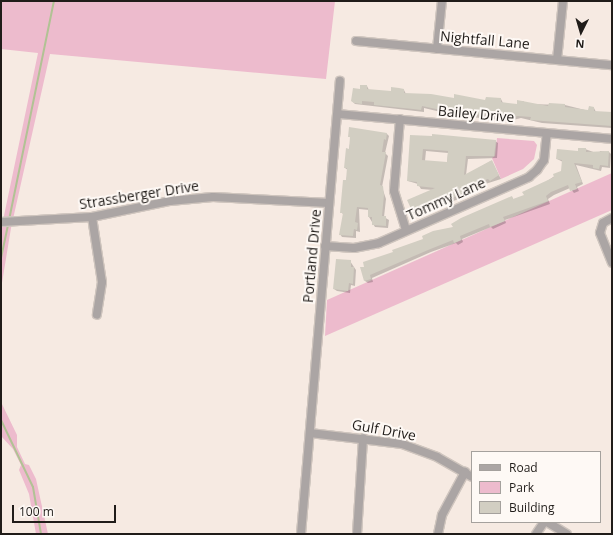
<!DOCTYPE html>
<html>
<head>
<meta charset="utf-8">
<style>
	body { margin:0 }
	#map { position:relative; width:613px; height:535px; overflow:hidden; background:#f6eae2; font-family:"Open Sans",sans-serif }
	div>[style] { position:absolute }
	.green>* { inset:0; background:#edbbcd }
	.shadow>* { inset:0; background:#0003 }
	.stream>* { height:2px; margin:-1px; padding:0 1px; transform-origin:1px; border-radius:1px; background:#b1c294 }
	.building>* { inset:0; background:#d2cec2 }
	.roads { filter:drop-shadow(1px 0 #cfc5be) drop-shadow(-1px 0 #cfc5be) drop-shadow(0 1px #cfc5be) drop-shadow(0 -1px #cfc5be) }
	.minor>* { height:8px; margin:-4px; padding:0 4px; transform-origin:4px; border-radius:4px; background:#aba5a4 }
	span { translate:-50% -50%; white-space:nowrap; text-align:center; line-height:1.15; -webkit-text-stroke:4px #fef9f5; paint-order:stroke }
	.street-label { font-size:14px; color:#201c19 }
	.frame { position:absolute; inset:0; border:2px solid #201c19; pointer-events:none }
	.legend { position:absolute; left:471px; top:451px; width:130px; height:72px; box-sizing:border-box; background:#fef9f5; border:1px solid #a5a19d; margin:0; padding:5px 7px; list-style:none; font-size:12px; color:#201c19 }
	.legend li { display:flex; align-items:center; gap:8px; height:20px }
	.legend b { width:20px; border:1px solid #a5a19d }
	.north { position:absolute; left:561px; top:12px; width:40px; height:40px; -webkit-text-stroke:3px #fef9f5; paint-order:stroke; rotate:185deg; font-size:11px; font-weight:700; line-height:16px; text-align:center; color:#201c19 }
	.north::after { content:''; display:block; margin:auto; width:14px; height:18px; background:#201c19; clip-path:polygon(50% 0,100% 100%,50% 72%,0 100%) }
	.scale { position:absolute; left:12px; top:505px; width:104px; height:18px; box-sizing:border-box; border:2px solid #201c19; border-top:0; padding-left:5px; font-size:12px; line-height:14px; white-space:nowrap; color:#201c19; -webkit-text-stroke:3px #fef9f5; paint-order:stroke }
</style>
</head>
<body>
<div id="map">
	<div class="green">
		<div style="clip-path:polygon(1px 1px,335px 1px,326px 79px,50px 54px,11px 228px,1px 289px,1px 230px,38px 53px,1px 49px)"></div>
		<div style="clip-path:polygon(497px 138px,534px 141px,537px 145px,534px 159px,523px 169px,501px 179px,492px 158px,495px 156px)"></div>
		<div style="clip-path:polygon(612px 173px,612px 210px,325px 336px,327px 300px)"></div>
		<div style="clip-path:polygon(1px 402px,17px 435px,17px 447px,25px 464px,29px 465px,36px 479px,48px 534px,36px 534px,29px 494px,19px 470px,21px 465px,13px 449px,1px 436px)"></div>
	</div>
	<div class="shadow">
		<div style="clip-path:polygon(367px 86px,369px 90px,392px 92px,404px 90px,406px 94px,454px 99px,486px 101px,501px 99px,503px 103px,518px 105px,518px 101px,523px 101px,527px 104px,565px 105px,589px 111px,594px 108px,596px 112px,612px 113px,612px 128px,542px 123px,521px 118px,509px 121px,471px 117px,468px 113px,458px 112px,458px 115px,449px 114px,424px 108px,424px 112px,355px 104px,352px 101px)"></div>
		<div style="clip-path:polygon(387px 134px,389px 136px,385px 153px,388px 156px,382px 187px,386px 199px,384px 217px,389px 220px,388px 228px,375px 227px,369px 217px,369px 210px,359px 209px,360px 232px,356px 231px,356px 238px,342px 237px,340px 234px,344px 215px,341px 212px,348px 170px,345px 168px,351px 139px,349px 136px)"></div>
		<div style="clip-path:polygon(evenodd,411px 136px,495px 141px,498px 143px,497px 158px,468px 159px,466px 175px,491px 161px,501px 179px,479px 186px,481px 189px,440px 207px,434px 206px,421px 211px,423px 214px,417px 217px,415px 214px,433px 190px,421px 189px,418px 184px,408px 181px,411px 136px,426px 151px,448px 153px,447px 163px,425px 161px,426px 151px)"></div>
		<div style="clip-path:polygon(585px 149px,599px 154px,600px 151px,609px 152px,611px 154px,610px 168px,602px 167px,601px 171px,576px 165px,583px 184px,577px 187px,579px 191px,574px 193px,570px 188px,554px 195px,548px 199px,550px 204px,505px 220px,506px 223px,493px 229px,491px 227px,462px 239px,463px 242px,458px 245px,456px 243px,431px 252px,372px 278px,373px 282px,368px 283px,365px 281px,362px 268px,454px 227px,512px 197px,514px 200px,525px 196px,562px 171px,563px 162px,557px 159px)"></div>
		<div style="clip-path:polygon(350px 261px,356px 270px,355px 286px,351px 285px,350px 293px,337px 291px,334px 289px)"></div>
	</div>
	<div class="stream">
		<div style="left:9px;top:220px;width:224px;rotate:-78.4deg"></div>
		<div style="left:1px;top:258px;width:35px;rotate:-78deg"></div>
		<div style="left:1px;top:420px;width:74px;rotate:64.5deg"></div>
		<div style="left:33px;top:487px;width:48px;rotate:80.3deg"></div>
	</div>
	<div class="building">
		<div style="clip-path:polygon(360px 85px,367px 85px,367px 89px,391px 91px,391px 87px,399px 88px,404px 89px,404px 93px,431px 94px,454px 98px,454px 94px,485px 100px,486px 97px,501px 98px,501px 102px,508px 103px,517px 104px,517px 100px,548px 106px,549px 103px,565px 104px,565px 107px,588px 110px,589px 106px,594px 107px,594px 111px,612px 112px,612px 126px,530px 120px,531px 117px,518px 116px,506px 118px,496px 115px,467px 114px,467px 111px,456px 110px,455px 113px,422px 106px,421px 110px,413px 109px,374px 105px,374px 102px,362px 101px,362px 104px,354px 103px,351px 101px,353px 88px,360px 89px)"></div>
		<div style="clip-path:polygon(349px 127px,387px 133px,386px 140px,384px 139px,382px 152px,386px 152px,380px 185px,383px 186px,384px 195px,382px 216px,386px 216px,386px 226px,372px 225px,372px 217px,368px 217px,368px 208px,357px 207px,355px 222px,358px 223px,357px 230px,354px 229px,353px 236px,339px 235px,343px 213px,340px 213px,343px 180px,346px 180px,347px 168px,344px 168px,346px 148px,349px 149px,350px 137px,348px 137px)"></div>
		<div style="clip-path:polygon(evenodd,432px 134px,496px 140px,494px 156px,466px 156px,464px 175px,492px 160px,499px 175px,490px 181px,488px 179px,477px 183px,479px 186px,436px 205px,431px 204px,419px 209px,421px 212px,414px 215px,407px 200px,435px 188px,417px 186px,417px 182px,407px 181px,410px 135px,432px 136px,432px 134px,423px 149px,448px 151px,447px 162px,422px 160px,423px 149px)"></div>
		<div style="clip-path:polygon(578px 148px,586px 148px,586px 152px,609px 151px,608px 166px,600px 165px,599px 169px,593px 168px,593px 165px,574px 163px,582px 182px,575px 184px,577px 189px,570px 191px,568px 185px,551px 192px,546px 196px,548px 201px,503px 217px,505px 221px,490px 227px,489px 224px,460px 236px,461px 240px,454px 243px,453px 240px,428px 250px,370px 275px,371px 279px,364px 281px,360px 267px,364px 267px,363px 262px,393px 252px,392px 250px,423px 239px,422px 236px,433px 231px,453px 227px,451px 224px,461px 218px,512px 196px,513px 199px,524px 195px,522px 192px,548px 180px,554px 177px,553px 174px,561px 171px,562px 160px,556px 159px,557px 149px,578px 151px)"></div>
		<div style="clip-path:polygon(336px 259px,351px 260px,351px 267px,354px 267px,353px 284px,349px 283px,348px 291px,333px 289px)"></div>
	</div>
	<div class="roads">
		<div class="minor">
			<div style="left:356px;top:41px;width:257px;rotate:5.4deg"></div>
			<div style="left:437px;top:49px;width:48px;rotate:-84.1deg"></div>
			<div style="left:557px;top:60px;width:59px;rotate:-84.2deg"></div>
			<div style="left:338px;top:114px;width:275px;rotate:5.2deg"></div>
			<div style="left:400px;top:119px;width:72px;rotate:94.8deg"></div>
			<div style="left:394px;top:191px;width:41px;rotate:72.9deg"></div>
			<div style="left:92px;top:217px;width:66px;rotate:81.3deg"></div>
			<div style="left:102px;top:282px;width:33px;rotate:99deg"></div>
			<div style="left:612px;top:218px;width:10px;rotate:151deg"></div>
			<div style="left:603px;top:223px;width:10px;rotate:107deg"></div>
			<div style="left:600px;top:233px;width:32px;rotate:68deg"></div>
			<div style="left:1px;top:222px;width:91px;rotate:-3.1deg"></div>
			<div style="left:92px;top:217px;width:80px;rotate:-11.6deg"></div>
			<div style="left:170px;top:201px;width:43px;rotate:-5.3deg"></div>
			<div style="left:213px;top:197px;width:116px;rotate:3deg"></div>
			<div style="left:325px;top:246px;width:29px;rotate:4deg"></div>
			<div style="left:354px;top:248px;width:25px;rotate:-11deg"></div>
			<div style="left:379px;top:243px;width:164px;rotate:-23.7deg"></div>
			<div style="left:529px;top:177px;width:11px;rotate:-41deg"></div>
			<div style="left:537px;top:170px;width:12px;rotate:-55deg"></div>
			<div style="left:544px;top:160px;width:27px;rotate:-84deg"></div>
			<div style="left:310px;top:433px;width:93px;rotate:6.8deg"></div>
			<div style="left:402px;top:444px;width:37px;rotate:20deg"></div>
			<div style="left:437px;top:457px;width:40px;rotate:29.7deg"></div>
			<div style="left:547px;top:522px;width:23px;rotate:31deg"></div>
			<div style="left:301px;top:534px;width:455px;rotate:-85.1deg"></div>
			<div style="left:357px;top:534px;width:96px;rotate:-86.4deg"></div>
			<div style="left:438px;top:534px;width:19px;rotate:-78deg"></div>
			<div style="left:442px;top:515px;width:49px;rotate:-61.9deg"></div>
			<div style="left:536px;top:534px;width:14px;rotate:-56deg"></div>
		</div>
	</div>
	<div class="street-label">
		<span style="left:485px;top:40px;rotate:5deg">Nightfall Lane</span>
		<span style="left:476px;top:114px;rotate:5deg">Bailey Drive</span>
		<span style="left:139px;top:195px;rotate:-9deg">Strassberger Drive</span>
		<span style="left:446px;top:199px;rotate:-24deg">Tommy Lane</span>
		<span style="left:312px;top:256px;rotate:-85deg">Portland Drive</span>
		<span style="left:384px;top:430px;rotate:10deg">Gulf Drive</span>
	</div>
	<div class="frame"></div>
	<ul class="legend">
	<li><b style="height:5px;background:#aba5a4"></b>Road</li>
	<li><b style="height:11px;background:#edbbcd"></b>Park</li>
	<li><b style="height:11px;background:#d2cec2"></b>Building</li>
	</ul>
	<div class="north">N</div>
	<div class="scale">100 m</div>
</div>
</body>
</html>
